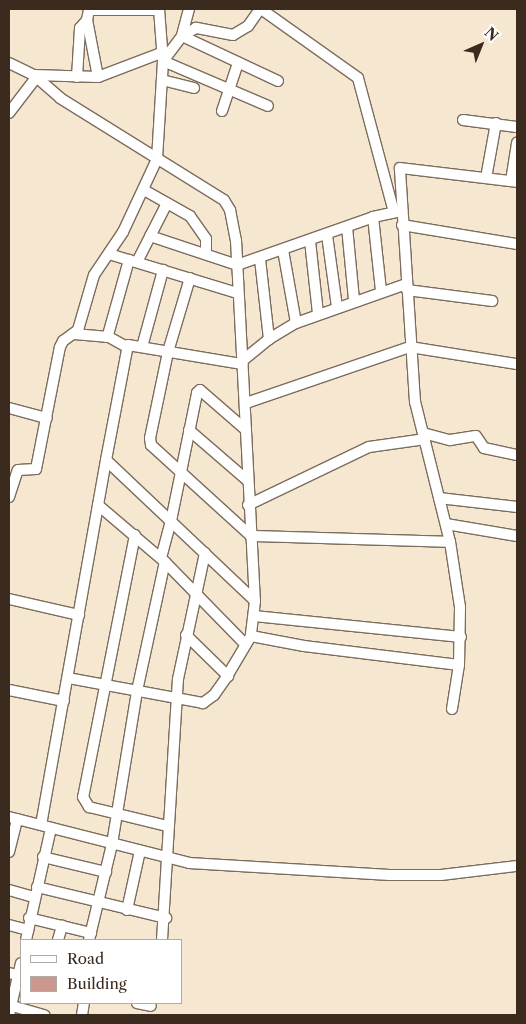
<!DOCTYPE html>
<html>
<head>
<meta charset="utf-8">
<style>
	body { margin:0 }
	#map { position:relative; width:526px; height:1024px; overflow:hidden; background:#f6e7d1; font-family:"Libre Caslon Text",serif }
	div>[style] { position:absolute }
	.building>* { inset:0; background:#ca988e }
	.roads { filter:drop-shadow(1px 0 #7c6c5d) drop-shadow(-1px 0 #7c6c5d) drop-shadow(0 1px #7c6c5d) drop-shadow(0 -1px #7c6c5d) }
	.minor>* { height:10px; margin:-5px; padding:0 5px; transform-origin:5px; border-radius:5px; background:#fff }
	span { translate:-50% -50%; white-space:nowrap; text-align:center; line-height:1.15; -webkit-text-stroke:4px #fff; paint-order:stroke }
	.frame { position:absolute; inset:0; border:10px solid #3b2a1e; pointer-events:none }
	.legend { position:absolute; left:20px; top:939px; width:162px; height:65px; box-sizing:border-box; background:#fff; border:1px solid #b1aaa5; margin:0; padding:6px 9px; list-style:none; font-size:15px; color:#3b2a1e }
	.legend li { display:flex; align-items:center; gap:10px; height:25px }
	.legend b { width:25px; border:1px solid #b1aaa5 }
	.north { position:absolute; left:456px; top:20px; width:50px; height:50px; -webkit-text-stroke:4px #fff; paint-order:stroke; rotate:44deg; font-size:14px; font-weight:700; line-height:20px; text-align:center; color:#3b2a1e }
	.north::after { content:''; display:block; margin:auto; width:18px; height:22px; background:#3b2a1e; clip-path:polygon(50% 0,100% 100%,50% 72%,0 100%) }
</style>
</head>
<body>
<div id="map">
	<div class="building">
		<div style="clip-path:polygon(9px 975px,17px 977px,9px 1002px)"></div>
	</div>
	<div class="roads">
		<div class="minor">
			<div style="left:189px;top:9px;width:28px;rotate:105deg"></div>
			<div style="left:182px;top:36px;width:106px;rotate:25.1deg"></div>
			<div style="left:260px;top:9px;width:21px;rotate:125deg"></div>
			<div style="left:248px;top:26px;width:17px;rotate:149deg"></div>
			<div style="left:233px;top:35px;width:38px;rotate:-169deg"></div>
			<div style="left:196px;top:28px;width:16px;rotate:150deg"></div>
			<div style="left:182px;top:36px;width:31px;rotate:127deg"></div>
			<div style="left:163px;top:61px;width:114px;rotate:23.2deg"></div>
			<div style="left:261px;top:9px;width:119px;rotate:35.4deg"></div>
			<div style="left:358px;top:78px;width:139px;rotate:75deg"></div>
			<div style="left:9px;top:63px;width:28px;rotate:26deg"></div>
			<div style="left:34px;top:75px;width:35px;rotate:41deg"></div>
			<div style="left:60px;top:98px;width:193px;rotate:31.9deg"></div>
			<div style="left:224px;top:200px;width:12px;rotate:59deg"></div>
			<div style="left:230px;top:210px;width:31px;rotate:79deg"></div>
			<div style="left:236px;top:240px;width:361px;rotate:87deg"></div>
			<div style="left:255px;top:601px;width:35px;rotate:97deg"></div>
			<div style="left:251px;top:636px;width:49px;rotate:120.8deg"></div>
			<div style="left:226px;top:678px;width:21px;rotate:125deg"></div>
			<div style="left:214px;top:695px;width:14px;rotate:144deg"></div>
			<div style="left:203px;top:703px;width:137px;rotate:-169.5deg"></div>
			<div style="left:34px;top:75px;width:64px;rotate:1.8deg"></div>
			<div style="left:98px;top:77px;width:67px;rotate:-20.9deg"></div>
			<div style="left:77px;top:77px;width:49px;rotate:-86.5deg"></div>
			<div style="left:80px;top:28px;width:11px;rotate:-49deg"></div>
			<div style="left:98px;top:77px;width:58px;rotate:-100.9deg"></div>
			<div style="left:87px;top:20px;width:10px;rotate:-79deg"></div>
			<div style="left:89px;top:10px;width:70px"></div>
			<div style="left:162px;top:80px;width:33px;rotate:14deg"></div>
			<div style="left:222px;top:111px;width:51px;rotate:-71.6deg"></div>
			<div style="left:9px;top:113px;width:43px;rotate:-52.6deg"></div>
			<div style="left:463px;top:120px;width:54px;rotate:7.4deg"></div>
			<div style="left:486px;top:178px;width:56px;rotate:-79.7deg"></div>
			<div style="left:511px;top:181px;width:39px;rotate:-81deg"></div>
			<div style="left:144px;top:190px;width:53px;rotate:29.5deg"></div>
			<div style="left:190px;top:216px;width:28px;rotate:55deg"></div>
			<div style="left:206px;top:239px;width:15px;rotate:90deg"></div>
			<div style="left:373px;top:217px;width:74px;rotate:83.8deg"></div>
			<div style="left:402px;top:225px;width:117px;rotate:9.4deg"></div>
			<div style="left:347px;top:227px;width:73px;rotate:84.5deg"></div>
			<div style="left:327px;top:235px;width:73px;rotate:82.1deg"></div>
			<div style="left:150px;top:236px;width:92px;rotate:18.4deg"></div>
			<div style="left:237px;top:265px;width:144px;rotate:-19.4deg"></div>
			<div style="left:373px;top:217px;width:30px;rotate:-12deg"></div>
			<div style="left:310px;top:241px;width:73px;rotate:83.7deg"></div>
			<div style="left:283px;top:250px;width:74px;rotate:79.9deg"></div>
			<div style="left:109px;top:254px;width:134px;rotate:16.9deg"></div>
			<div style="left:260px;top:259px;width:81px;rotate:83.6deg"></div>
			<div style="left:137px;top:262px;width:66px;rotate:-63deg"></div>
			<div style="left:190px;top:278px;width:77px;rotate:106.6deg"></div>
			<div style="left:168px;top:352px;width:88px;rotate:101.8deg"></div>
			<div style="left:150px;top:438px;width:7px;rotate:82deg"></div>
			<div style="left:151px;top:445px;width:135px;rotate:42.3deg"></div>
			<div style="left:251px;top:536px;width:199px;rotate:1.7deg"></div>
			<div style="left:407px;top:290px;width:86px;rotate:7.4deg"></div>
			<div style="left:74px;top:334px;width:32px;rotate:5deg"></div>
			<div style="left:106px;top:337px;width:3px;rotate:-45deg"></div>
			<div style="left:108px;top:335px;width:78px;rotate:-74.4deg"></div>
			<div style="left:107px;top:336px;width:23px;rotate:29deg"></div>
			<div style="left:142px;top:347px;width:80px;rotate:-74.7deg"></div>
			<div style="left:242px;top:361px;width:35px;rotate:-39deg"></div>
			<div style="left:269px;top:339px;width:31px;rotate:-31deg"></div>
			<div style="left:296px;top:323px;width:117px;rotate:-19.5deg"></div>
			<div style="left:246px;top:403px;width:173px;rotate:-18.9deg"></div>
			<div style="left:410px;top:347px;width:107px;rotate:9.1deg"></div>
			<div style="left:9px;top:408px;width:39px;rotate:15deg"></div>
			<div style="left:189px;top:430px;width:78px;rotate:40.8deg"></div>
			<div style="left:423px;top:433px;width:28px;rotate:15deg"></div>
			<div style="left:450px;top:440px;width:26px;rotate:-9deg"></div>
			<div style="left:476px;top:436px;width:14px;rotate:56deg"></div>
			<div style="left:484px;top:448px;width:34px;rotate:12deg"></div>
			<div style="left:106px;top:460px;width:117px;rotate:-79.2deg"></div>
			<div style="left:128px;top:345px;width:116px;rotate:9.5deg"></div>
			<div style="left:9px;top:497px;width:28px;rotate:-72deg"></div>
			<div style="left:18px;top:470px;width:18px;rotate:-3deg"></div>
			<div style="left:36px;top:469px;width:124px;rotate:-78.9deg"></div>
			<div style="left:60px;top:347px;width:7px;rotate:-63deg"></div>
			<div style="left:63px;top:341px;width:19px;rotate:-36deg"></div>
			<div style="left:78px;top:330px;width:57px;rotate:-73.8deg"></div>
			<div style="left:94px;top:275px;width:52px;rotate:-56deg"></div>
			<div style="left:123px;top:232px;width:81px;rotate:-65deg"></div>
			<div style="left:157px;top:159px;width:98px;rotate:-86.5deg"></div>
			<div style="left:163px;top:61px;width:52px;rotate:-94.4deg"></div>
			<div style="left:439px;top:498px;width:79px;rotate:6.6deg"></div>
			<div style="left:98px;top:505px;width:88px;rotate:40.4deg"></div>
			<div style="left:165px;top:562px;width:115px;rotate:45.7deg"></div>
			<div style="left:248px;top:505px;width:134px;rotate:-25.6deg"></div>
			<div style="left:369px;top:447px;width:57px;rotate:-8.1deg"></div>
			<div style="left:446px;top:524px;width:72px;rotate:9.6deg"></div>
			<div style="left:135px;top:535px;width:267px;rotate:101.2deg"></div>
			<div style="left:83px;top:797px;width:12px;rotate:59deg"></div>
			<div style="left:89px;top:807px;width:80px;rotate:13.7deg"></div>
			<div style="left:161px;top:558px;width:38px;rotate:-75deg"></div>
			<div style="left:171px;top:521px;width:131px;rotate:-78.5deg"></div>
			<div style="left:197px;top:393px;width:4px;rotate:-45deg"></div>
			<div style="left:200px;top:390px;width:61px;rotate:41deg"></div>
			<div style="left:9px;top:599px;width:72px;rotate:12.9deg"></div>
			<div style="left:254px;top:616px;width:208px;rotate:5.8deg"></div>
			<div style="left:186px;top:635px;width:59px;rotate:44.3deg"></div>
			<div style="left:251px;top:636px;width:54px;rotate:10.7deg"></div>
			<div style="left:304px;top:646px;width:156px;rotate:7deg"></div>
			<div style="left:9px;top:690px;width:56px;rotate:11.3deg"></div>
			<div style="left:452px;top:709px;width:45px;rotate:-81deg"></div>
			<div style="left:459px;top:665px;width:58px;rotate:-89deg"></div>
			<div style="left:460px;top:607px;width:66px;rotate:-98.7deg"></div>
			<div style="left:450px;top:542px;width:144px;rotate:-104deg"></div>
			<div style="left:415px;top:402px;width:234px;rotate:-93.7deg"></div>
			<div style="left:400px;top:168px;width:118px;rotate:6.8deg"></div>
			<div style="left:9px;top:817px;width:186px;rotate:14.3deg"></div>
			<div style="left:189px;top:863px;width:201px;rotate:3.4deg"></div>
			<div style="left:390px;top:875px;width:51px"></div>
			<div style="left:441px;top:875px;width:77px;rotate:-6.8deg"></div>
			<div style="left:41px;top:825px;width:371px;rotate:-79.9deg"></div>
			<div style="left:106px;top:460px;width:205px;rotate:43.4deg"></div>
			<div style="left:9px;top:852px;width:34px;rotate:-76deg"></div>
			<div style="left:43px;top:857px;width:65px;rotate:13.4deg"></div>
			<div style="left:37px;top:887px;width:133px;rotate:13.5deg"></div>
			<div style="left:9px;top:890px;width:26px;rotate:16deg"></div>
			<div style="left:127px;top:910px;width:60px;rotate:-77.6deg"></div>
			<div style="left:29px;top:918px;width:64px;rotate:13.6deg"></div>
			<div style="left:9px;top:925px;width:20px;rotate:15deg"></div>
			<div style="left:26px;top:940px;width:115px;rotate:-77.4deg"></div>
			<div style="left:58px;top:940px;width:15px;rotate:-74deg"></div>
			<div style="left:89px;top:940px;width:99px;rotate:-76.5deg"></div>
			<div style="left:112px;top:844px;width:155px;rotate:-80.7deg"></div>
			<div style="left:137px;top:691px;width:132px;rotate:-77.8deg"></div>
			<div style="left:162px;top:940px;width:261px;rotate:-86.5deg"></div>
			<div style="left:178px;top:679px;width:129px;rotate:-77.9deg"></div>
			<div style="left:9px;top:973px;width:12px;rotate:14deg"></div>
			<div style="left:137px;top:1003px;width:14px;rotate:12deg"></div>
			<div style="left:9px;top:1005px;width:37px;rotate:16deg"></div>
			<div style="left:9px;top:1015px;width:53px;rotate:-77deg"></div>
			<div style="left:82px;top:1015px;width:12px;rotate:-81deg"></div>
		</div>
	</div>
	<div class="frame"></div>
	<ul class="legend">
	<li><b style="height:6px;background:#fff"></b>Road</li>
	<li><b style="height:14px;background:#ca988e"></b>Building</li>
	</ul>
	<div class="north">N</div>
</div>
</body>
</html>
